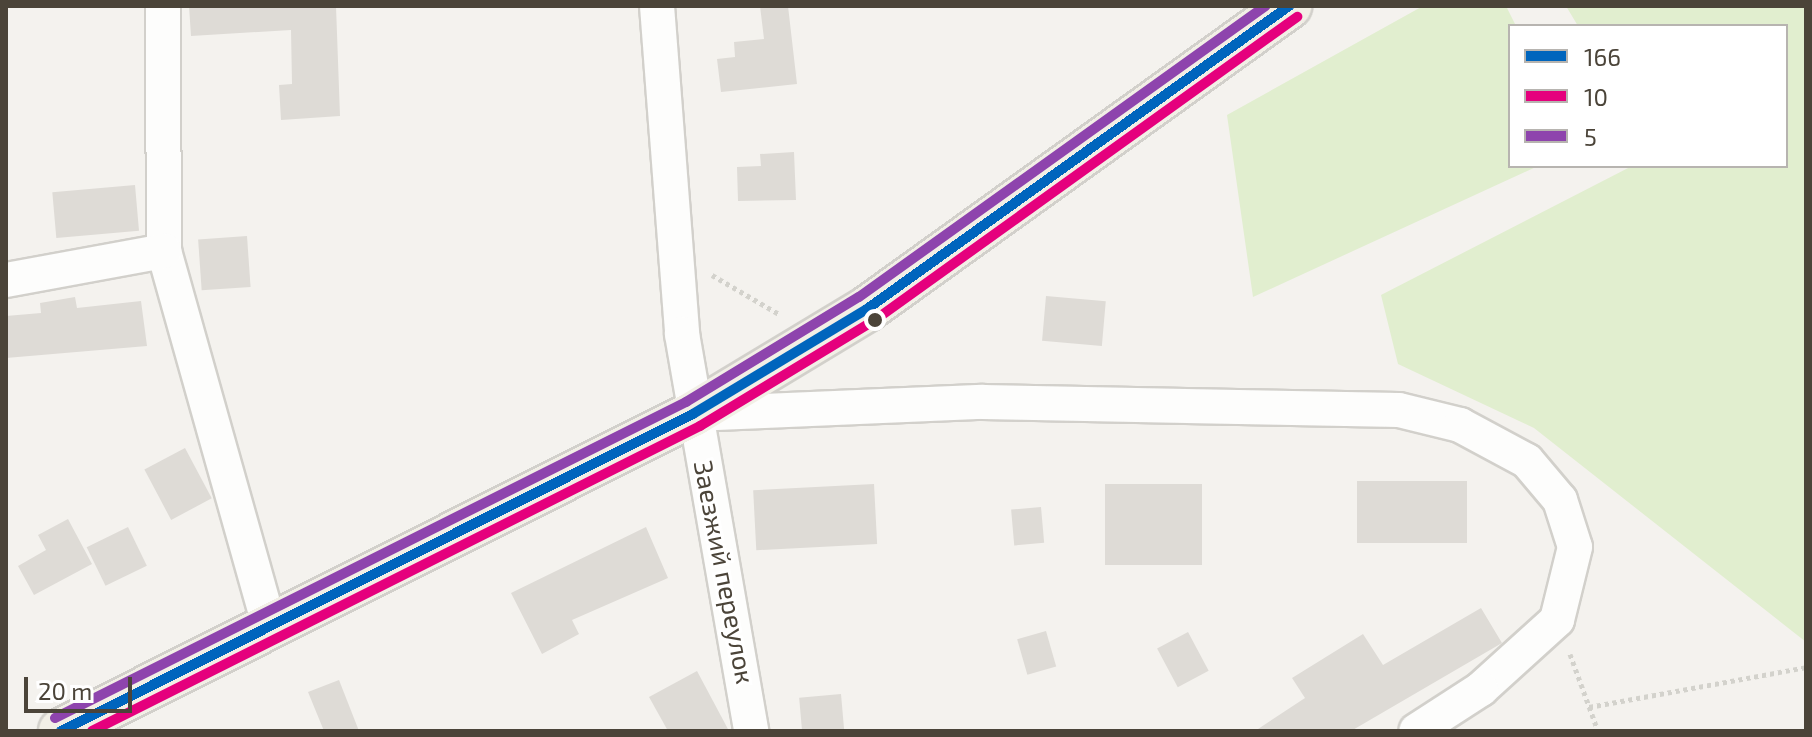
<!DOCTYPE html>
<html>
<head>
<meta charset="utf-8">
<style>
	body { margin:0 }
	#map { position:relative; width:1812px; height:737px; overflow:hidden; background:#f4f2ee; font-family:"Exo 2",sans-serif }
	div>[style] { position:absolute }
	.green>* { inset:0; background:#e1eecf }
	.building>* { inset:0; background:#dedbd6; transform-origin:0 0 }
	.path>* { height:5px; margin-top:-2.5px; transform-origin:0; background:repeating-linear-gradient(90deg,#d3d2cc 0 4px,transparent 0 8px) }
	.roads { filter:drop-shadow(2px 0 #d2d0cb) drop-shadow(-2px 0 #d2d0cb) drop-shadow(0 2px #d2d0cb) drop-shadow(0 -2px #d2d0cb) }
	.street>* { height:34px; margin:-17px; padding:0 17px; transform-origin:17px; border-radius:17px; background:#fdfdfc }
	.primary>* { height:44px; margin:-22px; padding:0 22px; transform-origin:22px; border-radius:22px; background:#f2efe6 }
	.bus-1>* { height:10px; margin:-5px; padding:0 5px; transform-origin:5px; border-radius:5px; background:#0065bd }
	.bus-2>* { height:10px; margin:-5px; padding:0 5px; transform-origin:5px; border-radius:5px; background:#e5007d }
	.bus-3>* { height:10px; margin:-5px; padding:0 5px; transform-origin:5px; border-radius:5px; background:#8e44ad }
	.dots>* { width:22px; height:22px; translate:-50% -50%; box-sizing:border-box; border:4px solid #fff; border-radius:50% }
	span { translate:-50% -50%; white-space:nowrap; text-align:center; line-height:1.15; -webkit-text-stroke:6px #fff; paint-order:stroke }
	.street-label { font-size:26px; color:#4b4439 }
	.frame { position:absolute; inset:0; border:8px solid #4b4439; pointer-events:none }
	.legend { position:absolute; left:1508px; top:24px; width:280px; height:144px; box-sizing:border-box; background:#fff; border:2px solid #b7b4b0; margin:0; padding:10px 14px; list-style:none; font-size:24px; color:#4b4439 }
	.legend li { display:flex; align-items:center; gap:16px; height:40px }
	.legend b { width:40px; border:2px solid #b7b4b0 }
	.scale { position:absolute; left:24px; top:677px; width:108px; height:36px; box-sizing:border-box; border:4px solid #4b4439; border-top:0; padding-left:10px; font-size:24px; line-height:28px; white-space:nowrap; color:#4b4439; -webkit-text-stroke:6px #fff; paint-order:stroke }
</style>
</head>
<body>
<div id="map">
	<div class="green">
		<div style="clip-path:polygon(1423px 6px,1506px 6px,1516px 26px,1510px 26px,1510px 166px,1538px 166px,1253px 297px,1227px 115px)"></div>
		<div style="clip-path:polygon(1566px 6px,1806px 6px,1806px 642px,1534px 428px,1398px 364px,1381px 295px,1632px 166px,1786px 166px,1786px 26px,1578px 26px)"></div>
	</div>
	<div class="building">
		<div style="clip-path:polygon(189px 6px,336px 6px,340px 116px,281px 120px,279px 85px,292px 84px,291px 30px,191px 36px)"></div>
		<div style="clip-path:polygon(760px 6px,788px 6px,797px 84px,721px 92px,717px 59px,735px 57px,734px 42px,764px 39px)"></div>
		<div style="clip-path:polygon(794px 152px,796px 200px,738px 201px,737px 167px,761px 166px,760px 154px)"></div>
		<div style="left:135px;top:185px;width:46px;height:83px;rotate:85deg"></div>
		<div style="left:247px;top:236px;width:51px;height:49px;rotate:86deg"></div>
		<div style="left:1046px;top:296px;width:60px;height:45px;rotate:5deg"></div>
		<div style="clip-path:polygon(75px 297px,77px 308px,141px 301px,147px 346px,6px 358px,6px 316px,41px 313px,40px 303px)"></div>
		<div style="left:185px;top:448px;width:57px;height:46px;rotate:62deg"></div>
		<div style="left:1357px;top:481px;width:110px;height:62px"></div>
		<div style="left:874px;top:484px;width:60px;height:121px;rotate:87deg"></div>
		<div style="left:1202px;top:484px;width:81px;height:97px;rotate:90deg"></div>
		<div style="left:1041px;top:507px;width:36px;height:30px;rotate:85deg"></div>
		<div style="clip-path:polygon(68px 519px,92px 564px,34px 595px,18px 566px,46px 550px,38px 535px)"></div>
		<div style="left:128px;top:527px;width:43px;height:46px;rotate:64deg"></div>
		<div style="clip-path:polygon(646px 527px,668px 578px,572px 620px,579px 634px,542px 654px,511px 593px)"></div>
		<div style="clip-path:polygon(1481px 608px,1502px 643px,1351px 731px,1255px 731px,1305px 698px,1292px 678px,1363px 634px,1383px 665px)"></div>
		<div style="left:1046px;top:631px;width:37px;height:30px;rotate:74deg"></div>
		<div style="left:1188px;top:632px;width:44px;height:35px;rotate:62deg"></div>
		<div style="clip-path:polygon(697px 671px,729px 731px,668px 731px,649px 697px)"></div>
		<div style="clip-path:polygon(339px 680px,359px 731px,324px 731px,308px 692px)"></div>
		<div style="left:841px;top:694px;width:37px;height:42px;rotate:85deg"></div>
	</div>
	<div class="path">
		<div style="left:712px;top:275px;width:78px;rotate:30.2deg"></div>
		<div style="left:1570px;top:654px;width:82px;rotate:70deg"></div>
		<div style="left:1589px;top:707px;width:221px;rotate:-10.4deg"></div>
	</div>
	<div class="roads">
		<div class="street">
			<div style="left:163px;top:6px;width:245px;rotate:89.8deg"></div>
			<div style="left:164px;top:251px;width:393px;rotate:74.3deg"></div>
			<div style="left:657px;top:6px;width:329px;rotate:85.6deg"></div>
			<div style="left:682px;top:334px;width:403px;rotate:80.1deg"></div>
			<div style="left:6px;top:280px;width:161px;rotate:-10.4deg"></div>
			<div style="left:693px;top:414px;width:290px;rotate:-2.4deg"></div>
			<div style="left:983px;top:402px;width:416px;rotate:1.1deg"></div>
			<div style="left:1399px;top:410px;width:63px;rotate:13.8deg"></div>
			<div style="left:1460px;top:425px;width:76px;rotate:28.2deg"></div>
			<div style="left:1527px;top:461px;width:51px;rotate:49.8deg"></div>
			<div style="left:1560px;top:500px;width:49px;rotate:72.3deg"></div>
			<div style="left:1575px;top:547px;width:75px;rotate:103.9deg"></div>
			<div style="left:1557px;top:620px;width:103px;rotate:137.8deg"></div>
			<div style="left:1481px;top:689px;width:77px;rotate:147.1deg"></div>
		</div>
		<div class="primary">
			<div style="left:61px;top:731px;width:707px;rotate:-26.64deg"></div>
			<div style="left:693px;top:414px;width:203px;rotate:-31.1deg"></div>
			<div style="left:867px;top:309px;width:520px;rotate:-35.68deg"></div>
		</div>
	</div>
	<div class="bus-1">
		<div style="left:61px;top:731px;width:707px;rotate:-26.64deg"></div>
		<div style="left:693px;top:414px;width:203px;rotate:-31.1deg"></div>
		<div style="left:867px;top:309px;width:520px;rotate:-35.68deg"></div>
	</div>
	<div class="bus-2">
		<div style="left:92px;top:731px;width:680px;rotate:-26.64deg"></div>
		<div style="left:700px;top:426px;width:205px;rotate:-31.2deg"></div>
		<div style="left:875px;top:320px;width:520px;rotate:-35.68deg"></div>
	</div>
	<div class="bus-3">
		<div style="left:55px;top:718px;width:706px;rotate:-26.6deg"></div>
		<div style="left:686px;top:402px;width:202px;rotate:-31.3deg"></div>
		<div style="left:859px;top:297px;width:500px;rotate:-35.6deg"></div>
	</div>
	<div class="dots">
		<div style="left:875px;top:320px;background:#4b4439"></div>
	</div>
	<div class="street-label">
		<span style="left:725px;top:572px;rotate:79deg">Заезжий переулок</span>
	</div>
	<div class="frame"></div>
	<ul class="legend">
	<li><b style="height:10px;background:#0065bd"></b>166</li>
	<li><b style="height:10px;background:#e5007d"></b>10</li>
	<li><b style="height:10px;background:#8e44ad"></b>5</li>
	</ul>
	<div class="scale">20 m</div>
</div>
</body>
</html>
